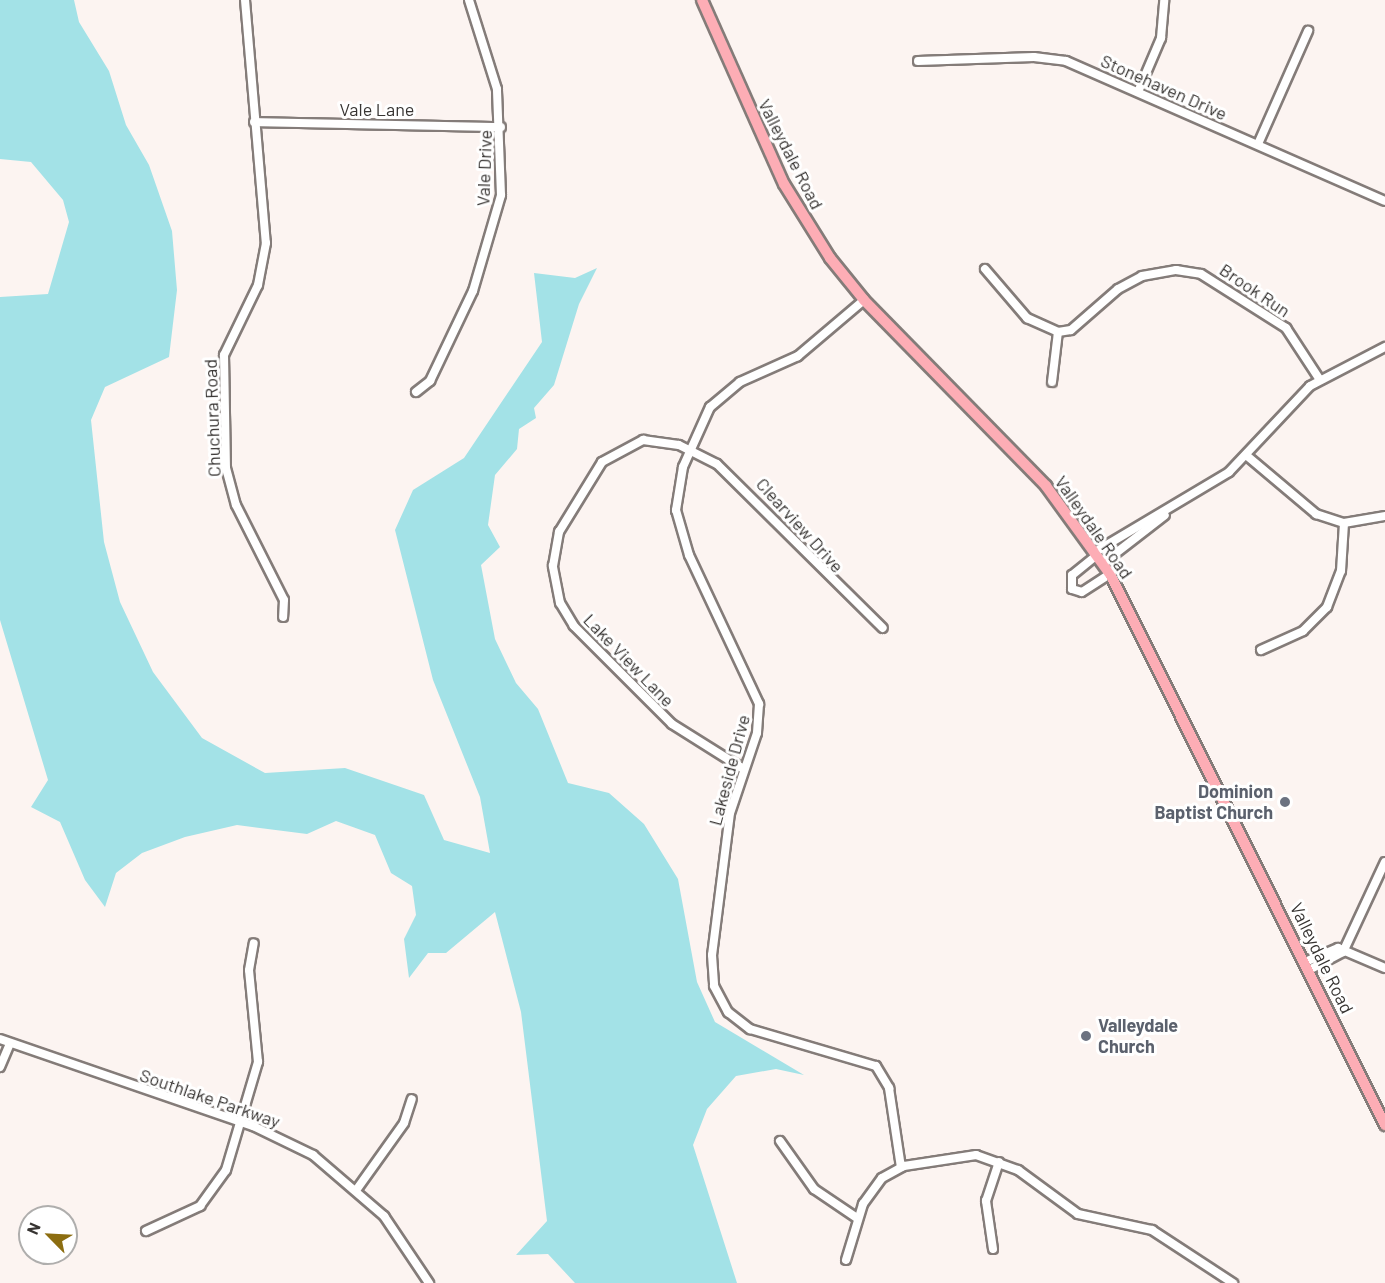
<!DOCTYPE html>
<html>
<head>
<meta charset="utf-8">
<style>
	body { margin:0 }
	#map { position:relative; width:1385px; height:1283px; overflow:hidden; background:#fcf4f1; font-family:Barlow,sans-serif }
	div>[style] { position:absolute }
	.water>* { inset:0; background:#a3e2e7 }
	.roads { filter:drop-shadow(2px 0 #847c79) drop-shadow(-2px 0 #847c79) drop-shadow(0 2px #847c79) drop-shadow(0 -2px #847c79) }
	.minor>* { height:8px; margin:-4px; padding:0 4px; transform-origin:4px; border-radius:4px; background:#fff }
	.major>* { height:10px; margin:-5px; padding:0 5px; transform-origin:5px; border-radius:5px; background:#fdadb5 }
	.dots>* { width:16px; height:16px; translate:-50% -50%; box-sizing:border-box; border:3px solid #fff; border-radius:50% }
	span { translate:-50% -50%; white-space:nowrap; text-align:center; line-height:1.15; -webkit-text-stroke:6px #fff; paint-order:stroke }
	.street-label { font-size:18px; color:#373432 }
	.worship-label { font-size:18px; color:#5b616d; font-weight:700 }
	.right { translate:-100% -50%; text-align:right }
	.left { translate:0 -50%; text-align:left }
	.north { position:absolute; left:18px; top:1205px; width:60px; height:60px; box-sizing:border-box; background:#fff; border:2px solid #afaead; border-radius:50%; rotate:294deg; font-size:16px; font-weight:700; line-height:24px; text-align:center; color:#373432 }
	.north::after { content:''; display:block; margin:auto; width:21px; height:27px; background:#8c6d10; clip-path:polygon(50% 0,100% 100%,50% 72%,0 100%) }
</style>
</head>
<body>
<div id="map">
	<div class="water">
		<div style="clip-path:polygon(0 0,74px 0,79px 22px,109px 71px,126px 125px,149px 165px,172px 231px,177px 290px,169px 357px,105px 387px,91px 420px,104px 542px,120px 602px,153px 672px,202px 738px,265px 773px,345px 768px,424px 795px,444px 840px,490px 853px,480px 797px,433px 680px,395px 530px,413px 490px,464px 458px,542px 342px,534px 273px,575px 278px,597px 268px,579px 304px,554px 385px,534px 408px,536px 418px,519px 429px,517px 449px,495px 475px,488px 525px,500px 547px,481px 565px,495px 639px,516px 683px,538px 709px,568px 783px,609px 793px,644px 824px,678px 879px,697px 982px,715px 1022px,804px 1075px,776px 1069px,736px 1076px,707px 1109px,693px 1145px,737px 1283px,575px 1283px,548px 1254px,516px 1255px,547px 1221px,521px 1012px,495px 912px,446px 953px,428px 953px,409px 978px,404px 939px,416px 915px,412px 886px,391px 873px,375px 835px,336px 821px,307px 834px,237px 825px,185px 837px,142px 853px,116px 873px,105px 907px,85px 880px,60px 822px,31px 807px,48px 780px,0 620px,0 297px,48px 294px,69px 222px,63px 200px,31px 162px,0 159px)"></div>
	</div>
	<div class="roads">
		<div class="minor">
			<div style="left:245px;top:0;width:244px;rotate:85.1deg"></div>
			<div style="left:266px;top:243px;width:43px;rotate:100.8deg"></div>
			<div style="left:258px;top:285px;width:78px;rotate:115.9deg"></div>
			<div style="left:224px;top:355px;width:113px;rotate:89deg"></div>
			<div style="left:226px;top:468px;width:38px;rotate:75deg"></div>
			<div style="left:236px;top:505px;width:106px;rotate:63.2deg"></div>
			<div style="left:284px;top:600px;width:17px;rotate:93deg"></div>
			<div style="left:918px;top:61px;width:116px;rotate:-2deg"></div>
			<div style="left:1034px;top:57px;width:32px;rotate:7deg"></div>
			<div style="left:1066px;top:61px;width:348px;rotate:23.7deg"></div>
			<div style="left:1138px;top:92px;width:59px;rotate:-66.9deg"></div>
			<div style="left:1161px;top:38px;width:38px;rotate:-85deg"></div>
			<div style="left:254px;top:122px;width:247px;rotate:1.2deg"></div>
			<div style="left:1258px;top:144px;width:124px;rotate:-66.1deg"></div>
			<div style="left:985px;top:269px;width:65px;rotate:49.4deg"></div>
			<div style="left:1027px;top:318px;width:34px;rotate:24deg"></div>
			<div style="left:1058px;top:332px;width:13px;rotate:-9deg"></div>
			<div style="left:1071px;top:330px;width:62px;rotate:-41.1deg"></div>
			<div style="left:1118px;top:289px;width:27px;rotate:-28deg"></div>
			<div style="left:1142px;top:276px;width:35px;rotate:-10deg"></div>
			<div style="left:1176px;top:270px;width:25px;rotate:9deg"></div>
			<div style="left:1201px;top:274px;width:101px;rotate:32.4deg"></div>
			<div style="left:1286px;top:328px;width:62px;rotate:56.8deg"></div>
			<div style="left:864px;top:300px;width:87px;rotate:139.7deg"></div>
			<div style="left:798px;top:356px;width:64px;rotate:155.9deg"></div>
			<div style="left:740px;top:382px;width:39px;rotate:140deg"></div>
			<div style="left:710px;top:407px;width:66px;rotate:114.2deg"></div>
			<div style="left:683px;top:467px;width:44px;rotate:99.2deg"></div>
			<div style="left:676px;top:510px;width:47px;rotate:73.9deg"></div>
			<div style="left:689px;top:555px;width:165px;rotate:64.8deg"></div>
			<div style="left:759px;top:704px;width:29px;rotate:94deg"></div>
			<div style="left:757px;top:733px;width:84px;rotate:108.6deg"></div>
			<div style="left:730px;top:813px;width:143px;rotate:97.2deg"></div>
			<div style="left:712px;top:955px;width:31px;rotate:86deg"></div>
			<div style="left:714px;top:986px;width:30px;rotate:62deg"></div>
			<div style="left:728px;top:1012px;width:28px;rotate:38deg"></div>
			<div style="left:750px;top:1029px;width:131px;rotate:16.4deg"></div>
			<div style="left:876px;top:1066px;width:26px;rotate:59deg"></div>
			<div style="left:889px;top:1088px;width:80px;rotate:81.4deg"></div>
			<div style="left:1052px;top:382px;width:50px;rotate:-83.2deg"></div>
			<div style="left:416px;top:392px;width:18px;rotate:-38deg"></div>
			<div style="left:430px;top:381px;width:100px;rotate:-64.5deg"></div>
			<div style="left:473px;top:291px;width:100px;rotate:-73.7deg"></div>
			<div style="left:501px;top:195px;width:106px;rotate:-92.2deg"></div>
			<div style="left:497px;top:89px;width:93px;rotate:-107.5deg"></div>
			<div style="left:1246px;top:455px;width:92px;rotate:40.1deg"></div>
			<div style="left:1316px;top:514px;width:29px;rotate:18deg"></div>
			<div style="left:1344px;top:523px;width:42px;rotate:-9.7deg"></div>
			<div style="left:1095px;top:552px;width:156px;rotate:-30.8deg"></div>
			<div style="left:1229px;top:472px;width:118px;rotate:-46.7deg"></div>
			<div style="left:1310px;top:386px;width:85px;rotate:-27.5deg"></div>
			<div style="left:1097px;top:555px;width:32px;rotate:141deg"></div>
			<div style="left:1072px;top:575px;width:14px;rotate:90deg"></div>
			<div style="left:1072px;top:589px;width:10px;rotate:17deg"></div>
			<div style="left:1082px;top:592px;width:33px;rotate:-33deg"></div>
			<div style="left:1103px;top:563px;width:78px;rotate:-37.7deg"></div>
			<div style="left:1261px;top:650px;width:46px;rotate:-24.3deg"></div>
			<div style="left:1303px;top:631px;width:34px;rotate:-45deg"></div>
			<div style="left:1327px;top:607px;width:39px;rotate:-69deg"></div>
			<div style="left:1341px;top:571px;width:48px;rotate:-86.4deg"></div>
			<div style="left:742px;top:768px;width:83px;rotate:-147.8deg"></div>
			<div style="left:672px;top:724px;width:139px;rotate:-135deg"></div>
			<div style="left:574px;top:626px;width:27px;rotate:-121deg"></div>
			<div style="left:560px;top:603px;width:38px;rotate:-101deg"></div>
			<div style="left:553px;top:566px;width:35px;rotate:-80deg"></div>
			<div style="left:559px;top:532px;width:82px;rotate:-58.4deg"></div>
			<div style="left:602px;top:462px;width:47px;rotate:-28.2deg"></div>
			<div style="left:643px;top:440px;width:36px;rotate:8deg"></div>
			<div style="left:679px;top:445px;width:42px;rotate:26.6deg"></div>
			<div style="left:717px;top:464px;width:233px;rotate:44.7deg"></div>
			<div style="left:1305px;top:962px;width:36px;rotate:-23deg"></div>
			<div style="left:1338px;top:948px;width:51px;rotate:23.1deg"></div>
			<div style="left:1309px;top:970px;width:38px;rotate:-28deg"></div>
			<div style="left:1343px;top:952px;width:99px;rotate:-65deg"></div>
			<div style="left:0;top:1039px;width:268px;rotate:19deg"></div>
			<div style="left:253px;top:1126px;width:67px;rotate:25.8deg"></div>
			<div style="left:313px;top:1155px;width:94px;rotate:40.7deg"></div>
			<div style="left:384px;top:1216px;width:81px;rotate:56.1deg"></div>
			<div style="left:0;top:1067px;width:25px;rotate:-67deg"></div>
			<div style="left:780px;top:1141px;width:59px;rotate:54.7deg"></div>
			<div style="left:814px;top:1189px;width:52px;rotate:34deg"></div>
			<div style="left:357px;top:1189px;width:81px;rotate:-54.5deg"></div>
			<div style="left:404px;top:1123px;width:25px;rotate:-72deg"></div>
			<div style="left:146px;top:1231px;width:60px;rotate:-24.8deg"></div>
			<div style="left:200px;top:1206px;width:44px;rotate:-54.2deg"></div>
			<div style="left:226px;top:1170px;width:113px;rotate:-73.5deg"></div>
			<div style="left:258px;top:1062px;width:92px;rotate:-95.6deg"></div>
			<div style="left:249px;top:970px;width:27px;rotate:-80deg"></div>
			<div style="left:993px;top:1249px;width:49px;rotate:-98.3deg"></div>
			<div style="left:986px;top:1201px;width:41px;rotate:-71.6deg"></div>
			<div style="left:846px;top:1260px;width:59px;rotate:-73.1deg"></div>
			<div style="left:863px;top:1204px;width:32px;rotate:-54deg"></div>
			<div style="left:882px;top:1178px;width:25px;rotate:-29deg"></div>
			<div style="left:904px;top:1166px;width:73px;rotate:-8.7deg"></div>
			<div style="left:976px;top:1155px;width:45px;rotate:19.7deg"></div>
			<div style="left:1018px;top:1170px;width:74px;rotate:36.3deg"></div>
			<div style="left:1078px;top:1214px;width:76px;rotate:12.2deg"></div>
			<div style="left:1152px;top:1230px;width:97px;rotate:33.2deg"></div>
		</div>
		<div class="major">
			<div style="left:702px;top:0;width:201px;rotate:66deg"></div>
			<div style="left:784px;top:184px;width:87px;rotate:58.1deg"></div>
			<div style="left:830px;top:258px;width:54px;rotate:51deg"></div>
			<div style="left:864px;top:300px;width:260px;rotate:45.6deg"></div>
			<div style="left:1046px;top:486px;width:109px;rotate:54deg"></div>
			<div style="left:1110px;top:574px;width:616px;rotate:63.48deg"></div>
		</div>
	</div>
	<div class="dots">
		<div style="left:1285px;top:802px;background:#6b7280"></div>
		<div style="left:1086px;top:1036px;background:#6b7280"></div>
	</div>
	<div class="street-label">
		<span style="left:1164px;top:87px;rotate:24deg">Stonehaven Drive</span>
		<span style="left:377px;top:109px">Vale Lane</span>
		<span style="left:791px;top:154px;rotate:63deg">Valleydale Road</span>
		<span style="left:484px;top:168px;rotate:-88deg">Vale Drive</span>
		<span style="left:1255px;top:290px;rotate:34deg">Brook Run</span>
		<span style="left:212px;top:418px;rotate:-92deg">Chuchura Road</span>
		<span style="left:800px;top:525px;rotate:48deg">Clearview Drive</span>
		<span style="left:1094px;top:527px;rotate:55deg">Valleydale Road</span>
		<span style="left:629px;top:660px;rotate:46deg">Lake View Lane</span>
		<span style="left:729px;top:770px;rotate:-75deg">Lakeside Drive</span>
		<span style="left:1322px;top:958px;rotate:64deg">Valleydale Road</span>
		<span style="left:210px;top:1098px;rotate:19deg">Southlake Parkway</span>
	</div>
	<div class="worship-label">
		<span class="right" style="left:1273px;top:802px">Dominion<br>Baptist Church</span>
		<span class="left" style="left:1098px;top:1036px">Valleydale<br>Church</span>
	</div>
	<div class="north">N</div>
</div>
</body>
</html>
